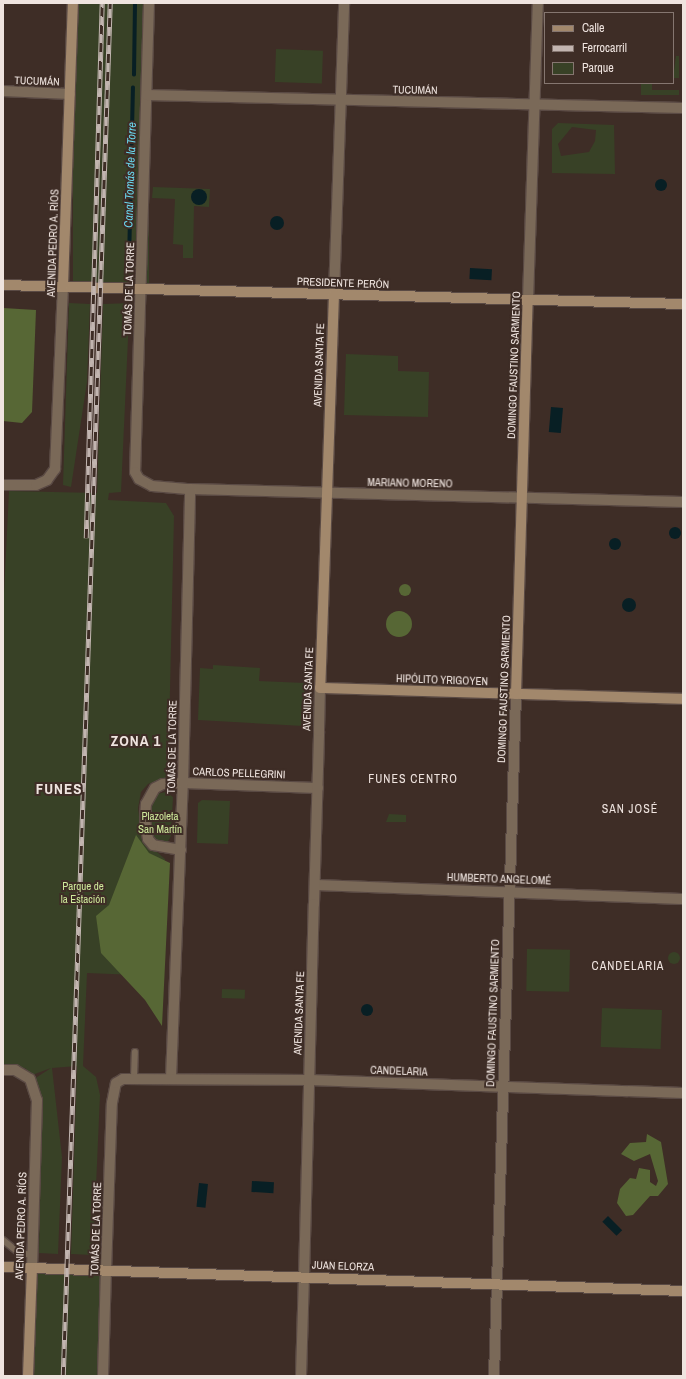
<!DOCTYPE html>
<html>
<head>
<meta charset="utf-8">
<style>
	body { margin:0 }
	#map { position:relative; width:686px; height:1379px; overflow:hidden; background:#3e2d26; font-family:"Archivo Narrow",sans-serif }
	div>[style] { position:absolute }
	.green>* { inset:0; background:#384126; transform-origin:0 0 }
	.round { border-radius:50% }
	.forest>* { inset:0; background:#576735 }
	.water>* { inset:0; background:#081f24; transform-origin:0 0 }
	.stream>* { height:3.5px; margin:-1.75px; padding:0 1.75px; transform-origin:1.75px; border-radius:1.75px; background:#081f24 }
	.roads { filter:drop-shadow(1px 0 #5a4a44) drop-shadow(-1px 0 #5a4a44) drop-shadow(0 1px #5a4a44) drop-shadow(0 -1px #5a4a44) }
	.service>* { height:6px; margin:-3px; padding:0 3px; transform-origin:3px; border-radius:3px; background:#7a6958 }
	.pedestrian>* { height:10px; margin:-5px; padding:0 5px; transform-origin:5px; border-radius:5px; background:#7a6958 }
	.minor>* { height:10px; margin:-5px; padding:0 5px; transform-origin:5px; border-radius:5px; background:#7a6958 }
	.tertiary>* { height:10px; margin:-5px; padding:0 5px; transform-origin:5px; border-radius:5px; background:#7a6958 }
	.secondary>* { height:10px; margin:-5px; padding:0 5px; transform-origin:5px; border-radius:5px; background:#a2886c }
	.rail>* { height:4.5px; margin-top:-2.25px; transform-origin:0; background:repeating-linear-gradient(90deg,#3e2d26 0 9px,#c2b5b0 0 18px); box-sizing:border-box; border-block:1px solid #c2b5b0 }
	span { translate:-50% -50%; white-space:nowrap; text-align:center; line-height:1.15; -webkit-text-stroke:4px #3e2d26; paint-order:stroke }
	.street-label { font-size:11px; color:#efe4df }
	.park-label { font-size:11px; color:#cee89a }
	.water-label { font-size:12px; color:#6ad8ef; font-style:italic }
	.neighbourhood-label { font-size:12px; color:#efe4df; letter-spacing:1px }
	.district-label { font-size:15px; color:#efe4df; font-weight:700; letter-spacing:1px }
	.frame { position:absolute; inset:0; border:4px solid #efe4df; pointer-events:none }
	.legend { position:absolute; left:544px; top:12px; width:130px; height:72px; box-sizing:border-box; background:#3e2d26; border:1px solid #857670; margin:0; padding:5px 7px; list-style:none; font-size:12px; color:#efe4df }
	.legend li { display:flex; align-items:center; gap:8px; height:20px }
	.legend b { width:20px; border:1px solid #857670 }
</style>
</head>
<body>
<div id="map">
	<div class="green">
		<div style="left:73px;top:3px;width:76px;height:283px"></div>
		<div style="left:276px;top:49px;width:47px;height:33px;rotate:2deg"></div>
		<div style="clip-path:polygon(676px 56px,679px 56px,679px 78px,673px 78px)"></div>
		<div style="clip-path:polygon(641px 83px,652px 83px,652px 90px,679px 90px,679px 95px,641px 95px)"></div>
		<div style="clip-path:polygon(evenodd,558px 123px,614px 125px,615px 174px,552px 173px,552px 129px,558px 123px,572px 127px,596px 130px,595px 141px,589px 152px,561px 156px,558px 144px,572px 127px)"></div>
		<div style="clip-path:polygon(153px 187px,210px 189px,209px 207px,194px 206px,193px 258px,183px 258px,183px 245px,173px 244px,175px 199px,152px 198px)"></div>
		<div style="clip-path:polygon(69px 303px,90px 304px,87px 382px,71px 487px,63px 485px)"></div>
		<div style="clip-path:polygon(133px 303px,133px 315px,129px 317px,121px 492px,109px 493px,108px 500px,166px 503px,174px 516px,168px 777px,148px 784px,141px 792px,138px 808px,142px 839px,165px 859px,160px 976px,87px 973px,83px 1066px,96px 1077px,100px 1095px,93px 1255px,71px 1254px,77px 1066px,52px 1068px,62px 1157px,58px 1254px,39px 1253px,42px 1100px,34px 1079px,51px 1068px,32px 1075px,25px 1068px,3px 1067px,3px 614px,9px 491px,97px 493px,103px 304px)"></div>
		<div style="clip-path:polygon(346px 354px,398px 356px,398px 371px,429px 372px,428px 417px,344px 415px)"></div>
		<div style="clip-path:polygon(213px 665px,260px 668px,259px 681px,305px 683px,303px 726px,198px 720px,200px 668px,213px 669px)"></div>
		<div style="clip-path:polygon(166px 792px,173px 797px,171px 836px,167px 843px,155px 842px,149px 831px,150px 805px,156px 794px)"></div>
		<div style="clip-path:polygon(202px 800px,230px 801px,228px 844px,197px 843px,198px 803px)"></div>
		<div style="clip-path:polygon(389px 814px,406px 815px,406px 822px,386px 822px)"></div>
		<div style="left:527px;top:949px;width:43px;height:42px;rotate:1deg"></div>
		<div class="round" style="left:668px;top:952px;width:12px;height:12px"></div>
		<div style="left:222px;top:989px;width:23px;height:9px;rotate:2deg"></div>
		<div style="left:602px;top:1008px;width:60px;height:39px;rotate:2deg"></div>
		<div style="left:32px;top:1269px;width:74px;height:107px;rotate:2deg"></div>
	</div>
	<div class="forest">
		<div style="clip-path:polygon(3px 308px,36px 310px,32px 412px,22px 423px,3px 421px)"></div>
		<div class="round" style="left:399px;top:584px;width:12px;height:12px"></div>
		<div class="round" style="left:386px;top:611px;width:26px;height:26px"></div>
		<div style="clip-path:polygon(136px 835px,149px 853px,170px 863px,162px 1026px,145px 1000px,101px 953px,96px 916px,109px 905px)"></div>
		<div style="clip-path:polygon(647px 1134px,661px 1142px,668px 1184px,658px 1196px,650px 1196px,633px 1215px,626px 1216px,617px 1203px,620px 1189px,630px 1178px,636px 1179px,639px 1168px,650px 1170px,650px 1182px,656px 1186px,658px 1181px,650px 1154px,634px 1161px,621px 1154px,630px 1143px,646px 1142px)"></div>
	</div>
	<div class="water">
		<div class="round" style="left:655px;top:179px;width:12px;height:12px"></div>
		<div class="round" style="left:191px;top:189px;width:16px;height:16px"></div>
		<div class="round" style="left:270px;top:216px;width:14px;height:14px"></div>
		<div style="left:470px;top:268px;width:22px;height:11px;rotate:3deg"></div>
		<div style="left:551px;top:407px;width:12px;height:25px;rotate:5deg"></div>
		<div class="round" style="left:669px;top:527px;width:12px;height:12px"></div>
		<div class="round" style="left:609px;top:538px;width:12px;height:12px"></div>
		<div class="round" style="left:622px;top:598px;width:14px;height:14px"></div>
		<div class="round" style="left:361px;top:1004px;width:12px;height:12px"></div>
		<div style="left:252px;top:1181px;width:22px;height:11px;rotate:3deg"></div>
		<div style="left:199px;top:1183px;width:9px;height:24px;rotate:6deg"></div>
		<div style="left:608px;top:1216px;width:20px;height:8px;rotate:45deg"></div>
	</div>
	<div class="stream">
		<div style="left:134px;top:75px;width:72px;rotate:-89.2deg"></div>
		<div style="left:129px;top:262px;width:174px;rotate:-88.7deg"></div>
	</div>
	<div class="roads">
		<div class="service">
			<div style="left:134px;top:1077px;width:25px;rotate:-88deg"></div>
			<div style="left:3px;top:1240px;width:21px;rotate:39deg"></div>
			<div style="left:19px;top:1253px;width:14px;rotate:8deg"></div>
		</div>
		<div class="pedestrian">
			<div style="left:183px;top:783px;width:135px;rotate:2.1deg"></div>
		</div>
		<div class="minor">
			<div style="left:149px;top:3px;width:469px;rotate:91.7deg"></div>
			<div style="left:135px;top:472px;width:8px;rotate:60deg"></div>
			<div style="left:139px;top:479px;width:15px;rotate:28deg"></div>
			<div style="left:152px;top:486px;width:38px;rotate:5deg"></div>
			<div style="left:190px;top:489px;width:493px;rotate:1.5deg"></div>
			<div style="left:3px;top:91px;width:67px;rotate:2.6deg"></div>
			<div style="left:147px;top:95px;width:536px;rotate:1.39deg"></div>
			<div style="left:3px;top:485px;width:33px"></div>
			<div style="left:36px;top:485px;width:12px;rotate:-24deg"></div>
			<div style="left:47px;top:480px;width:14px;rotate:-54deg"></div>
			<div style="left:55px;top:469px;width:183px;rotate:-87.5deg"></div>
			<div style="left:181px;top:850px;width:28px;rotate:-170deg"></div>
			<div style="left:153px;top:845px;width:8px;rotate:-130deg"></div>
			<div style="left:148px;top:839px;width:18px;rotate:-99deg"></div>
			<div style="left:145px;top:821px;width:17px;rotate:-87deg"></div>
			<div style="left:146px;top:804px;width:18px;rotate:-61deg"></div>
			<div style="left:155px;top:788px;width:9px;rotate:-27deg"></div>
			<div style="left:163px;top:784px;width:20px;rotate:-3deg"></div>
			<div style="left:315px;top:885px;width:368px;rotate:2.2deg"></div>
			<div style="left:314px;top:904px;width:173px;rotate:-88.3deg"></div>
			<div style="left:3px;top:1070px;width:12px"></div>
			<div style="left:15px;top:1070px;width:17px;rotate:31deg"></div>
			<div style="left:30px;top:1079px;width:22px;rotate:72deg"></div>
			<div style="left:37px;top:1100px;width:169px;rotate:91.7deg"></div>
			<div style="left:171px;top:1078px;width:295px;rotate:-87.7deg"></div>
			<div style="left:183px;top:783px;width:294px;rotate:-88.6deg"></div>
			<div style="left:106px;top:1271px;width:168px;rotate:-88deg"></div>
			<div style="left:112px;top:1103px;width:20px;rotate:-79deg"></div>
			<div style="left:116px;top:1083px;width:8px;rotate:-30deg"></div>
			<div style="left:123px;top:1079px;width:187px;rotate:0.3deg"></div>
			<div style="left:310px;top:1080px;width:373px;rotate:2deg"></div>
			<div style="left:301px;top:1376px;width:99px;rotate:-88.3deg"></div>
		</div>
		<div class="tertiary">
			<div style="left:334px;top:294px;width:291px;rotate:-88deg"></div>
			<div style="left:528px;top:300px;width:297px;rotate:-88.1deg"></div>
			<div style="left:319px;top:731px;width:43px;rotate:-88.7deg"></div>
			<div style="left:304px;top:1277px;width:373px;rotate:-88.5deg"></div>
			<div style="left:103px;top:1376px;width:105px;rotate:-88.4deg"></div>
			<div style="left:494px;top:1376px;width:682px;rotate:-88.15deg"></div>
		</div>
		<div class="secondary">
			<div style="left:3px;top:285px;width:680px;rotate:1.6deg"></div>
			<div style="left:63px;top:286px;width:283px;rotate:-88deg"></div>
			<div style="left:334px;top:294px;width:394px;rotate:92deg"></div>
			<div style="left:320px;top:688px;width:363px;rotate:1.7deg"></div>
			<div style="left:516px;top:694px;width:394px;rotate:-88.3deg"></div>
			<div style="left:3px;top:1267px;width:680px;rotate:2.02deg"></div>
			<div style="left:28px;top:1376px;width:107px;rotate:-87.9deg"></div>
		</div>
	</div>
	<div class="rail">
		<div style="left:86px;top:538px;width:535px;rotate:-88.29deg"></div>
		<div style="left:63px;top:1376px;width:1374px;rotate:-88.04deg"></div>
	</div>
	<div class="street-label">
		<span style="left:37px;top:81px;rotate:2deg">TUCUMÁN</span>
		<span style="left:415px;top:90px;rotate:1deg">TUCUMÁN</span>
		<span style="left:53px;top:243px;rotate:-88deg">AVENIDA PEDRO A. RÍOS</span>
		<span style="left:343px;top:283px;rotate:2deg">PRESIDENTE PERÓN</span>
		<span style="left:129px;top:289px;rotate:-88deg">TOMÁS DE LA TORRE</span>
		<span style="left:319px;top:365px;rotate:-88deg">AVENIDA SANTA FE</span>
		<span style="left:514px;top:365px;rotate:-88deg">DOMINGO FAUSTINO SARMIENTO</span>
		<span style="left:410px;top:483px;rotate:1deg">MARIANO MORENO</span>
		<span style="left:442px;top:680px;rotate:2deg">HIPÓLITO YRIGOYEN</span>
		<span style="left:308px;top:689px;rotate:-88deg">AVENIDA SANTA FE</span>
		<span style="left:504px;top:689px;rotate:-88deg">DOMINGO FAUSTINO SARMIENTO</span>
		<span style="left:172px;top:747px;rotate:-89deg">TOMÁS DE LA TORRE</span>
		<span style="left:239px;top:773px;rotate:2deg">CARLOS PELLEGRINI</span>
		<span style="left:499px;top:879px;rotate:2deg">HUMBERTO ANGELOMÉ</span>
		<span style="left:299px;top:1013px;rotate:-88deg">AVENIDA SANTA FE</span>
		<span style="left:493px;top:1013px;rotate:-88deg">DOMINGO FAUSTINO SARMIENTO</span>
		<span style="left:399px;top:1071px;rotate:2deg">CANDELARIA</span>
		<span style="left:21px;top:1226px;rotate:-88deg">AVENIDA PEDRO A. RÍOS</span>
		<span style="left:96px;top:1229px;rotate:-88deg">TOMÁS DE LA TORRE</span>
		<span style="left:343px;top:1266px;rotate:2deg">JUAN ELORZA</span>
	</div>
	<div class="park-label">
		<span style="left:160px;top:823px">Plazoleta<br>San Martín</span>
		<span style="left:83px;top:893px">Parque de<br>la Estación</span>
	</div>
	<div class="water-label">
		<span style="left:131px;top:175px;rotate:-88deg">Canal Tomás de la Torre</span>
	</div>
	<div class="neighbourhood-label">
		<span style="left:413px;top:780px">FUNES CENTRO</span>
		<span style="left:630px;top:810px">SAN JOSÉ</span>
		<span style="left:628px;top:967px">CANDELARIA</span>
	</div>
	<div class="district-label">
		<span style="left:136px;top:741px">ZONA 1</span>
		<span style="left:59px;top:789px">FUNES</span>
	</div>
	<div class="frame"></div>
	<ul class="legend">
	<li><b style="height:5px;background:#a2886c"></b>Calle</li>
	<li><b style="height:5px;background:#c2b5b0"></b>Ferrocarril</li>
	<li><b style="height:11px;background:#384126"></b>Parque</li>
	</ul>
</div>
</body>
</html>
